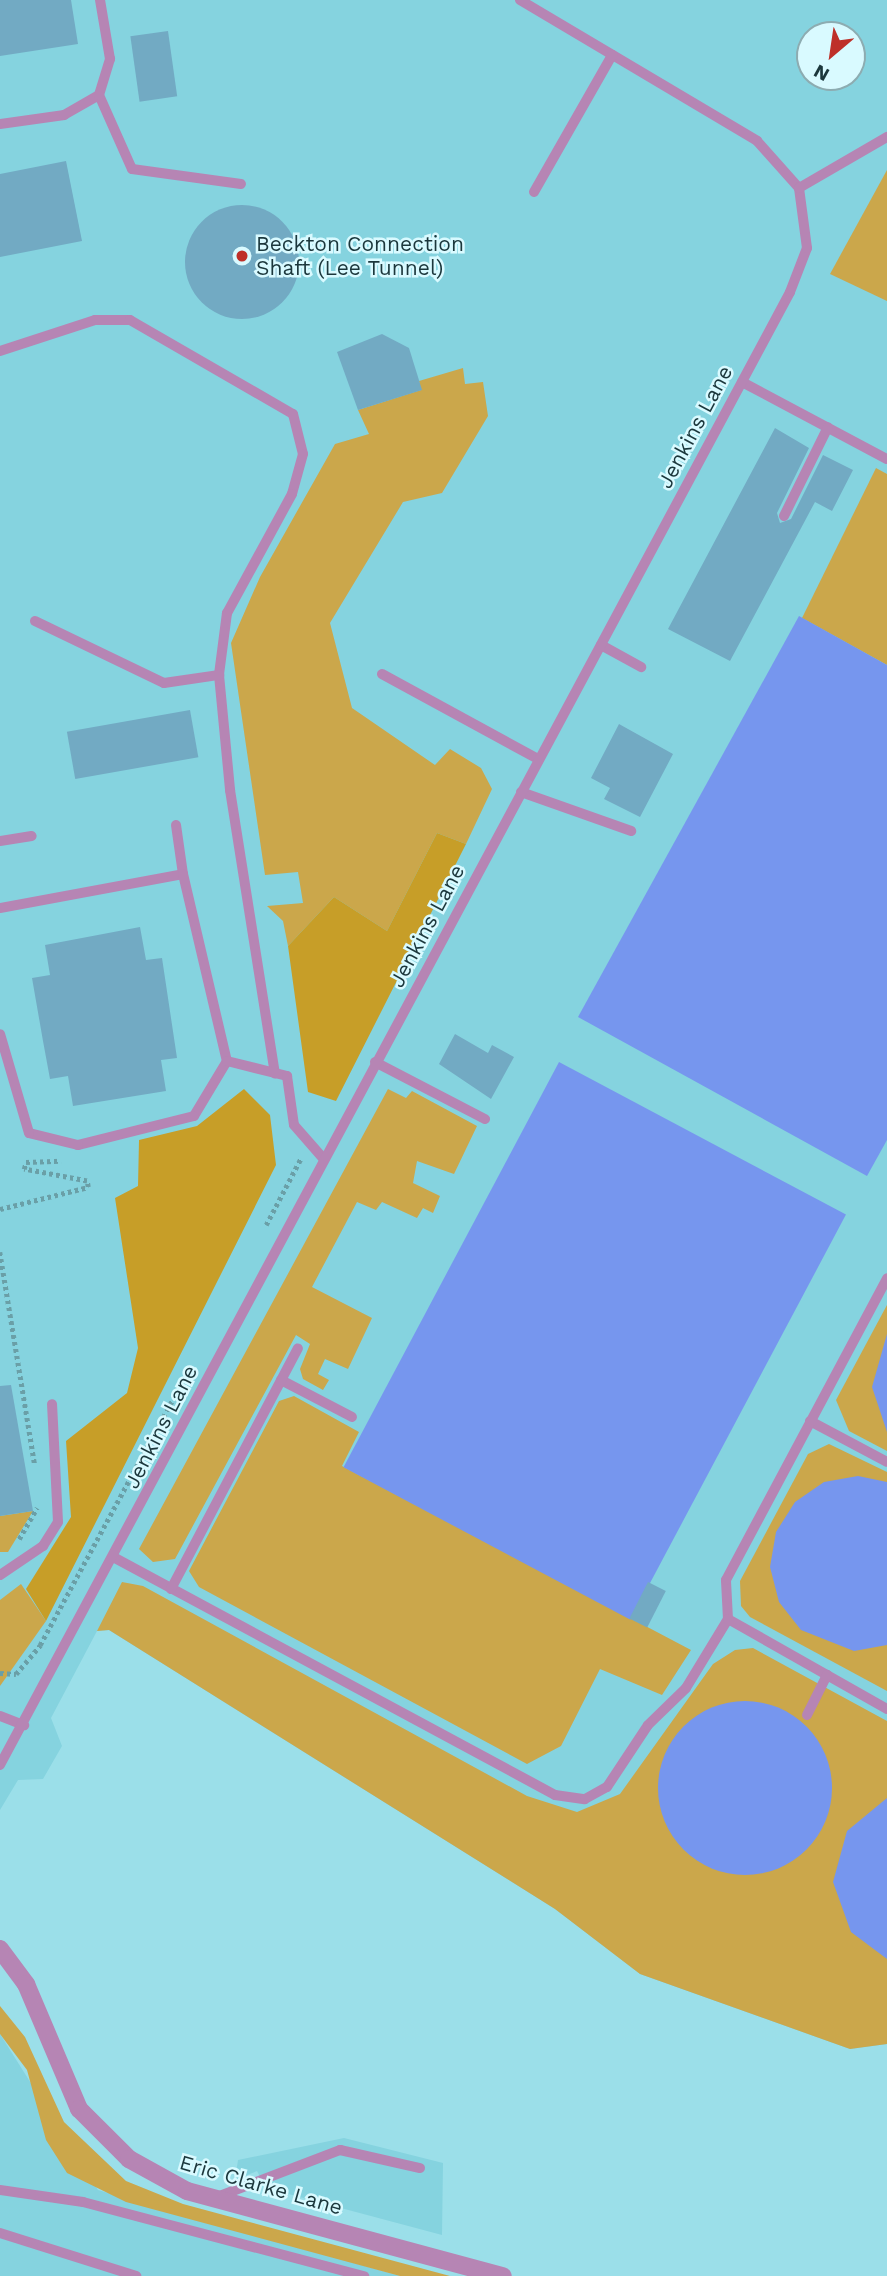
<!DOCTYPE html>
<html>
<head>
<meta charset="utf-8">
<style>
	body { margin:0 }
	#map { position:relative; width:887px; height:2276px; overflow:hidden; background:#9bdfe9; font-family:"Work Sans",sans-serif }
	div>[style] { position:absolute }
	.built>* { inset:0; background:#85d3df }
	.green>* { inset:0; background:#cba74b }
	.forest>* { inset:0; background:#c79e28 }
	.water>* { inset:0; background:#7696ee; transform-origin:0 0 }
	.round { border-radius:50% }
	.building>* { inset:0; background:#72aac3; transform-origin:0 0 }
	.path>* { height:4.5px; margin-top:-2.25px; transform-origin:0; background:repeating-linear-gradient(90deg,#6a9fa7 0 3.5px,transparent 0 7px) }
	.service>* { height:10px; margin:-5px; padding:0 5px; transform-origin:5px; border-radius:5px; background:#b685b4 }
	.minor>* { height:18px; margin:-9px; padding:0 9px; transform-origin:9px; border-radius:9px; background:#b685b4 }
	.dots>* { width:19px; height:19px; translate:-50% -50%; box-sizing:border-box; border:4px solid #d9faff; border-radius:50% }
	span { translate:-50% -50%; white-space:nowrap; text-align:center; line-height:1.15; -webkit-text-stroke:5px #d9faff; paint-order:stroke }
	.poi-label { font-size:21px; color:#1b373c }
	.left { translate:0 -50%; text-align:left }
	.street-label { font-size:21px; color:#1b373c }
	.north { position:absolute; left:796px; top:21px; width:70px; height:70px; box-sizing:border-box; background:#d9faff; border:2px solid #8dacb1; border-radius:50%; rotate:209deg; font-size:19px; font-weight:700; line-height:28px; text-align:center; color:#1b373c }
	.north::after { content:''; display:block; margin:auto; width:24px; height:32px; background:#be3029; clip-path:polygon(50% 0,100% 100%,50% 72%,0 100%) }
</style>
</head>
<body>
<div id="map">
	<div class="built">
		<div style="clip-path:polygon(evenodd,0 0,887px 0,887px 2044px,850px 2049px,640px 1974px,555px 1909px,109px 1630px,97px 1631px,51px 1718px,62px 1746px,43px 1779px,18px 1780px,0 1810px,0 0,810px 35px,852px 35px,852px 77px,810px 77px,810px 35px)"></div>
		<div style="clip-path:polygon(0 2034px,98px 2190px,400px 2276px,0 2276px)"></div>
		<div style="clip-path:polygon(344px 2138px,443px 2163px,442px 2235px,266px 2188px,257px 2171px,235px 2180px,238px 2160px)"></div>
	</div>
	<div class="green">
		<div style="clip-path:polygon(887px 170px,887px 301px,830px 274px)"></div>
		<div style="clip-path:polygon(463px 368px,465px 384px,483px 382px,488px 416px,442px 493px,403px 502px,330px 623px,352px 708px,435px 765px,450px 749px,481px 768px,492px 789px,466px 844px,437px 833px,387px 931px,334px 897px,288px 946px,283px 921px,267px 906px,303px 903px,298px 872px,265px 875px,231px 643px,260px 577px,335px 444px,369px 434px,358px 410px,421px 390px,419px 381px)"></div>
		<div style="clip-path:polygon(876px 468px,887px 474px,887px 665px,802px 618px)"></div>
		<div style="clip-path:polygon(388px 1089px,406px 1098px,412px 1091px,477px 1126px,454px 1174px,417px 1161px,413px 1183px,440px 1196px,433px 1213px,423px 1208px,417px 1218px,382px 1202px,376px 1210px,357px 1202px,312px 1287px,372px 1318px,348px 1369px,325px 1359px,318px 1374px,329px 1380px,323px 1390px,303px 1379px,300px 1369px,310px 1344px,296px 1335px,175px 1559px,153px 1562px,139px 1549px)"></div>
		<div style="clip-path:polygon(887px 1305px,887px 1451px,849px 1431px,836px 1400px)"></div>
		<div style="clip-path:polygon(294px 1396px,359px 1432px,342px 1466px,691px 1650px,662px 1695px,600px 1669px,561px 1746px,527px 1764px,199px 1587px,189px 1571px,279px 1401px)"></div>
		<div style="clip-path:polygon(829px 1444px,887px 1472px,887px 1691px,750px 1617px,741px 1606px,740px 1581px,808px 1454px)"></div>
		<div style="clip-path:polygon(33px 1511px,8px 1552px,0 1552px,0 1516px)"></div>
		<div style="clip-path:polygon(122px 1582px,143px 1586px,527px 1796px,577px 1812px,620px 1794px,713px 1664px,735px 1650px,753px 1648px,887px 1721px,887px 2044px,850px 2049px,640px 1974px,555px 1909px,109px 1630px,97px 1631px)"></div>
		<div style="clip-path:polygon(21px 1584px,46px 1621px,0 1686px,0 1600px)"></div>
		<div style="clip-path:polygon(0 2006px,25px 2037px,64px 2122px,126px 2181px,183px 2204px,450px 2276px,400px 2276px,126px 2202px,67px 2173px,46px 2140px,27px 2070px,0 2034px)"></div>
	</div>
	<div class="forest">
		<div style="clip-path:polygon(437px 833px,466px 844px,336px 1101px,308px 1092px,288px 946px,334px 897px,387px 931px)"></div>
		<div style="clip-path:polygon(244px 1089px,270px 1115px,276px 1165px,46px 1621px,26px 1589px,71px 1517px,66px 1441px,127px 1393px,138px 1348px,115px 1198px,138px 1186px,139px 1140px,197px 1126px)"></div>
	</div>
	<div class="water">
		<div style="clip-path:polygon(799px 616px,887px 665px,887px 1140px,867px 1176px,578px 1017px)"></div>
		<div style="left:559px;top:1062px;width:325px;height:459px;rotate:28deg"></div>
		<div style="clip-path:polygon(887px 1334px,887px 1432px,872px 1387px)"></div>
		<div style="clip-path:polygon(858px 1476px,887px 1482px,887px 1645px,854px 1651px,801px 1630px,779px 1602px,770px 1567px,776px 1532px,795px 1502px,824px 1482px)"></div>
		<div class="round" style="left:658px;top:1701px;width:174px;height:174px"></div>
		<div style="clip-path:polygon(887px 1798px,887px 1959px,851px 1932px,833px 1882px,847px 1831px)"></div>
	</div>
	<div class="building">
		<div style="clip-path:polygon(0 0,71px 0,78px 44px,0 56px)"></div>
		<div style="left:168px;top:31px;width:66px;height:38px;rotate:82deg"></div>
		<div style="clip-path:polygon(66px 161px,82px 241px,0 257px,0 174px)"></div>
		<div class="round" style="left:185px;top:205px;width:114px;height:114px"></div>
		<div style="clip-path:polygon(382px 334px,409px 348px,422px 390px,358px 410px,337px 352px)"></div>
		<div style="clip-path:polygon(775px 428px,809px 448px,777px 513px,780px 523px,791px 519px,823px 455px,853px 470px,832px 511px,815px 502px,730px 661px,668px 629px)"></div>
		<div style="left:190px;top:710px;width:48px;height:125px;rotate:80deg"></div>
		<div style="clip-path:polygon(619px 724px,673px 754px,640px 817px,604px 799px,610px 788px,591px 778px)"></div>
		<div style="clip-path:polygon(140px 927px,146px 960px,162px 958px,177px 1058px,161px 1060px,166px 1091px,73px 1106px,68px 1076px,50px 1079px,43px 1041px,32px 978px,50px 975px,45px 945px)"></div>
		<div style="clip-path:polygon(455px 1034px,488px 1053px,492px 1045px,514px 1057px,491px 1099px,439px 1064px)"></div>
		<div style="clip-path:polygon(11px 1385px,33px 1511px,0 1516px,0 1386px)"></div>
		<div style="left:648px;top:1582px;width:20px;height:41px;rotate:27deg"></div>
	</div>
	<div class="path">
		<div style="left:0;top:1209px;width:91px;rotate:-14deg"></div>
		<div style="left:88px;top:1187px;width:6px;rotate:-99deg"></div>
		<div style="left:87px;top:1181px;width:64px;rotate:-169.2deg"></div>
		<div style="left:24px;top:1169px;width:7px;rotate:-74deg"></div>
		<div style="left:26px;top:1162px;width:35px;rotate:-2deg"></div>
		<div style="left:266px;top:1225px;width:76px;rotate:-62.4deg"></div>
		<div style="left:0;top:1252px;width:216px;rotate:80.7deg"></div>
		<div style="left:19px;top:1539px;width:36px;rotate:-60deg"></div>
		<div style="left:0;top:1673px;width:16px;rotate:4deg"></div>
		<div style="left:16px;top:1674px;width:38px;rotate:-50deg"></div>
		<div style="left:40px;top:1645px;width:286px;rotate:-61.6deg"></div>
	</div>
	<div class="service">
		<div style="left:520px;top:0;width:276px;rotate:30.7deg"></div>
		<div style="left:757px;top:141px;width:63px;rotate:48.2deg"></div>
		<div style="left:99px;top:95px;width:81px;rotate:66deg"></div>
		<div style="left:132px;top:169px;width:110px;rotate:7.8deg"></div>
		<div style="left:0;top:124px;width:65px;rotate:-8deg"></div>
		<div style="left:64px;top:115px;width:40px;rotate:-29.7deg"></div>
		<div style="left:99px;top:95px;width:38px;rotate:-73deg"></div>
		<div style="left:110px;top:59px;width:60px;rotate:-99.6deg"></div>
		<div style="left:534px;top:192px;width:158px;rotate:-60.3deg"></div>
		<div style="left:0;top:351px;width:100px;rotate:-18.1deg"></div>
		<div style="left:95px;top:320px;width:35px"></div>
		<div style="left:130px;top:320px;width:188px;rotate:30deg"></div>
		<div style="left:293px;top:414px;width:41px;rotate:76deg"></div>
		<div style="left:303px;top:454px;width:41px;rotate:105.4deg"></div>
		<div style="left:292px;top:494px;width:136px;rotate:118.6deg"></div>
		<div style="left:227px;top:613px;width:63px;rotate:97.4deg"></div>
		<div style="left:219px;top:675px;width:116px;rotate:84.5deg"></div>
		<div style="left:230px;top:790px;width:287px;rotate:81deg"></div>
		<div style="left:742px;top:382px;width:164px;rotate:28deg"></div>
		<div style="left:784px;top:516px;width:99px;rotate:-63.7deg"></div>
		<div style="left:35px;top:621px;width:143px;rotate:25.7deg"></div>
		<div style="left:164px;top:683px;width:56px;rotate:-8.3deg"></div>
		<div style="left:601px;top:645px;width:46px;rotate:28.8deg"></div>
		<div style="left:382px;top:674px;width:178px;rotate:28.6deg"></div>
		<div style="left:521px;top:792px;width:117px;rotate:19.5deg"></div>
		<div style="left:176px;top:825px;width:49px;rotate:81.9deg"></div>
		<div style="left:0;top:841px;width:32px;rotate:-9deg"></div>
		<div style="left:0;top:908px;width:186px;rotate:-10.5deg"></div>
		<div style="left:183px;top:874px;width:192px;rotate:76.8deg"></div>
		<div style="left:227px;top:1061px;width:64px;rotate:121deg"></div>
		<div style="left:194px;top:1116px;width:120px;rotate:166deg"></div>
		<div style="left:78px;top:1145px;width:50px;rotate:-166.2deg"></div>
		<div style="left:29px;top:1133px;width:103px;rotate:-106.3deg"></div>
		<div style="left:227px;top:1061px;width:62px;rotate:14deg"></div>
		<div style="left:287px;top:1076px;width:49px;rotate:81.9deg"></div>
		<div style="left:294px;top:1125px;width:43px;rotate:48.8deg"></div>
		<div style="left:375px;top:1062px;width:124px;rotate:27.4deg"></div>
		<div style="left:281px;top:1380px;width:80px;rotate:27.5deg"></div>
		<div style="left:810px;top:1421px;width:87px;rotate:28deg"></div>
		<div style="left:115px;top:1558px;width:500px;rotate:28.3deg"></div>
		<div style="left:555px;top:1795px;width:30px;rotate:8deg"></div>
		<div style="left:585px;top:1799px;width:25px;rotate:-29deg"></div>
		<div style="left:607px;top:1787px;width:74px;rotate:-56.5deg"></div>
		<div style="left:648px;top:1725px;width:53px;rotate:-44.2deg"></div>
		<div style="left:686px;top:1688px;width:81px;rotate:-58.7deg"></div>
		<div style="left:728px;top:1619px;width:39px;rotate:-93deg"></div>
		<div style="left:726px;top:1580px;width:342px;rotate:-61.9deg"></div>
		<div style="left:0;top:1575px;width:52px;rotate:-34deg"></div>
		<div style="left:43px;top:1546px;width:28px;rotate:-58deg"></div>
		<div style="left:58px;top:1522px;width:118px;rotate:-92.9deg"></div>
		<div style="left:171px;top:1589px;width:272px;rotate:-62.2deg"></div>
		<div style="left:728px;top:1619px;width:183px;rotate:29.5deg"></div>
		<div style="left:807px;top:1715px;width:45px;rotate:-63.4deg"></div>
		<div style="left:0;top:1716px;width:26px;rotate:21deg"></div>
		<div style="left:0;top:1765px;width:1671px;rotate:-61.79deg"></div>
		<div style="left:790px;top:292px;width:47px;rotate:-68.9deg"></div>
		<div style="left:807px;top:248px;width:61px;rotate:-97.6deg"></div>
		<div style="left:799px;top:188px;width:102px;rotate:-30.1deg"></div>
		<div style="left:0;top:2190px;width:84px;rotate:8.2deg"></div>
		<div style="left:83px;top:2202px;width:291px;rotate:14.8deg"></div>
		<div style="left:217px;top:2197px;width:132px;rotate:-20.9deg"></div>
		<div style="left:340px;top:2150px;width:82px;rotate:12.7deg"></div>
		<div style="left:0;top:2233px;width:143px;rotate:17.5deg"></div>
	</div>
	<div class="minor">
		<div style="left:0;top:1949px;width:44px;rotate:53.4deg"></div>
		<div style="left:26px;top:1984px;width:136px;rotate:67deg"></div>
		<div style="left:79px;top:2109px;width:71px;rotate:45deg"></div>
		<div style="left:129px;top:2159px;width:66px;rotate:28.9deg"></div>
		<div style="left:187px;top:2191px;width:327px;rotate:15.1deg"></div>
	</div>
	<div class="dots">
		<div style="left:242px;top:256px;background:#be3029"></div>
	</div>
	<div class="poi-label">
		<span class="left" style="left:256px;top:256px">Beckton Connection<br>Shaft (Lee Tunnel)</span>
	</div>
	<div class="street-label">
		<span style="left:695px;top:427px;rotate:-62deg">Jenkins Lane</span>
		<span style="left:427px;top:926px;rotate:-62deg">Jenkins Lane</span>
		<span style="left:161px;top:1427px;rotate:-63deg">Jenkins Lane</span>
		<span style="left:261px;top:2185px;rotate:16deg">Eric Clarke Lane</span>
	</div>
	<div class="north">N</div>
</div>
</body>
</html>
